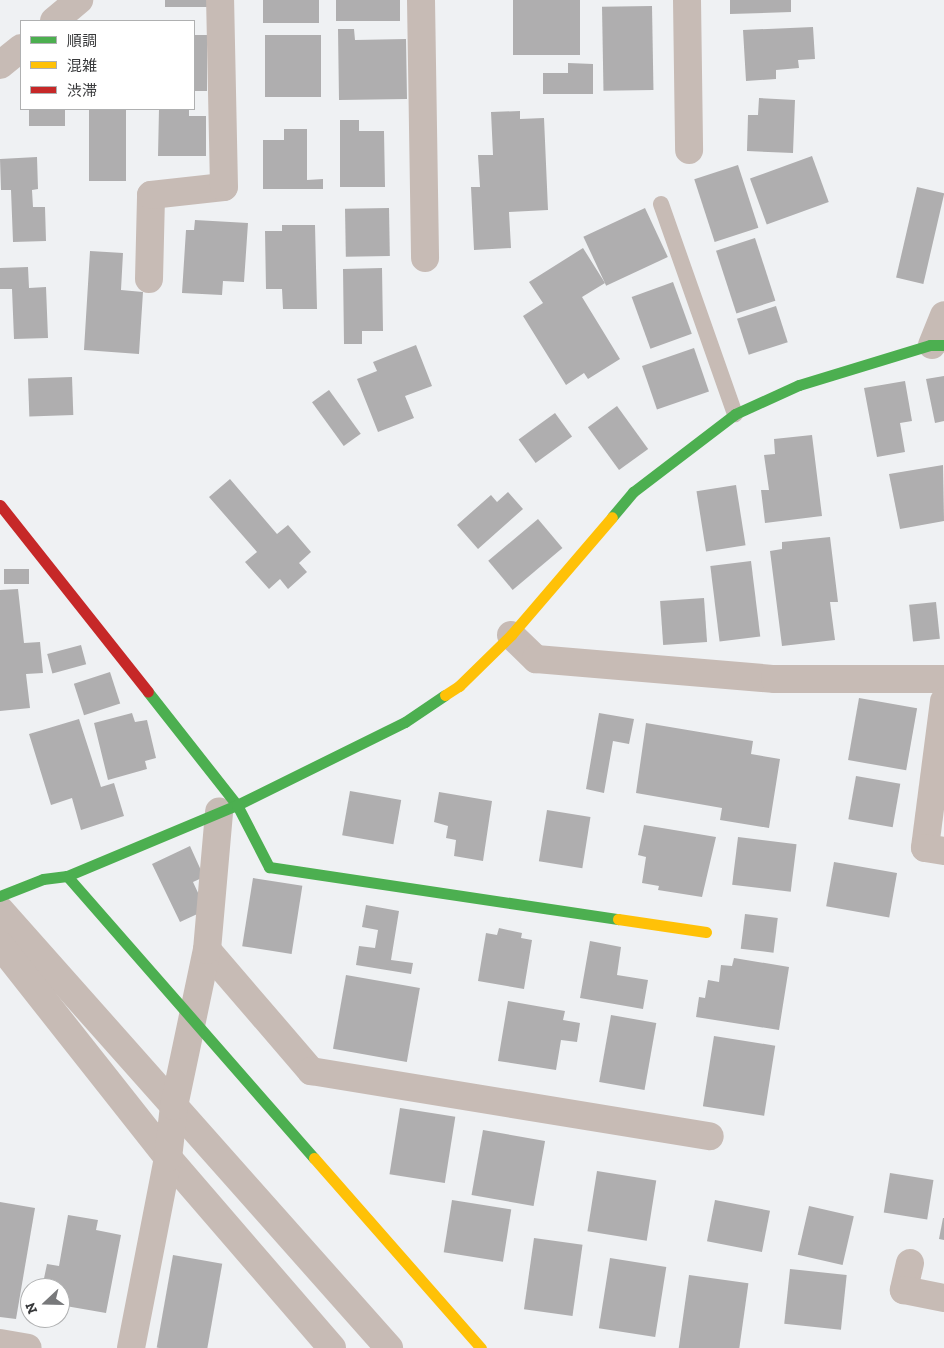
<!DOCTYPE html>
<html>
<head>
<meta charset="utf-8">
<style>
	body { margin:0 }
	#map { position:relative; width:944px; height:1348px; overflow:hidden; background:#eff1f3; font-family:"Zilla Slab","Noto Sans JP",serif }
	div>[style] { position:absolute }
	.building>* { inset:0; background:#afaeaf; transform-origin:0 0 }
	.lane>* { height:16px; margin:-8px; padding:0 8px; transform-origin:8px; border-radius:8px; background:#c7bbb5 }
	.street>* { height:28px; margin:-14px; padding:0 14px; transform-origin:14px; border-radius:14px; background:#c7bbb5 }
	.fast>* { height:11px; margin:-5.5px; padding:0 5.5px; transform-origin:5.5px; border-radius:5.5px; background:#4caf50 }
	.slow>* { height:11px; margin:-5.5px; padding:0 5.5px; transform-origin:5.5px; border-radius:5.5px; background:#ffc107 }
	.jam>* { height:11px; margin:-5.5px; padding:0 5.5px; transform-origin:5.5px; border-radius:5.5px; background:#c62828 }
	span { translate:-50% -50%; white-space:nowrap; text-align:center; line-height:1.15; -webkit-text-stroke:5px #fff; paint-order:stroke }
	.legend { position:absolute; left:20px; top:20px; width:175px; height:90px; box-sizing:border-box; background:#fff; border:1px solid #afb0b1; margin:0; padding:6px 9px; list-style:none; font-size:15px; color:#38393b }
	.legend li { display:flex; align-items:center; gap:10px; height:25px }
	.legend b { width:25px; border:1px solid #afb0b1 }
	.north { position:absolute; left:20px; top:1278px; width:50px; height:50px; box-sizing:border-box; background:#fff; border:1px solid #afb0b1; border-radius:50%; rotate:249deg; font-size:14px; font-weight:700; line-height:20px; text-align:center; color:#38393b }
	.north::after { content:''; display:block; margin:auto; width:18px; height:22px; background:#78797b; clip-path:polygon(50% 0,100% 100%,50% 72%,0 100%) }
</style>
</head>
<body>
<div id="map">
	<div class="building">
		<div style="left:165px;top:0;width:47px;height:7px"></div>
		<div style="left:263px;top:0;width:56px;height:23px"></div>
		<div style="left:336px;top:0;width:64px;height:21px"></div>
		<div style="left:513px;top:0;width:67px;height:55px"></div>
		<div style="clip-path:polygon(730px 0,791px 0,791px 12px,730px 14px)"></div>
		<div style="left:652px;top:6px;width:84px;height:50px;rotate:89deg"></div>
		<div style="clip-path:polygon(813px 27px,815px 59px,798px 60px,799px 68px,776px 70px,776px 79px,746px 81px,743px 30px)"></div>
		<div style="clip-path:polygon(338px 29px,354px 29px,355px 40px,406px 39px,407px 99px,339px 100px)"></div>
		<div style="left:194px;top:35px;width:13px;height:56px"></div>
		<div style="left:265px;top:35px;width:56px;height:62px"></div>
		<div style="clip-path:polygon(568px 63px,593px 64px,593px 94px,543px 94px,543px 73px,568px 73px)"></div>
		<div style="clip-path:polygon(759px 98px,795px 100px,793px 153px,747px 151px,748px 115px,758px 115px)"></div>
		<div style="left:29px;top:109px;width:36px;height:17px"></div>
		<div style="left:89px;top:109px;width:37px;height:72px"></div>
		<div style="clip-path:polygon(159px 109px,189px 109px,189px 116px,206px 116px,206px 156px,158px 156px)"></div>
		<div style="clip-path:polygon(520px 111px,520px 119px,544px 118px,548px 210px,509px 212px,511px 248px,474px 250px,471px 187px,480px 187px,478px 155px,493px 155px,491px 112px)"></div>
		<div style="clip-path:polygon(340px 120px,359px 120px,359px 131px,384px 131px,385px 187px,340px 187px)"></div>
		<div style="clip-path:polygon(284px 129px,307px 129px,307px 180px,323px 179px,323px 189px,263px 189px,263px 140px,284px 140px)"></div>
		<div style="left:812px;top:156px;width:49px;height:66px;rotate:70deg"></div>
		<div style="clip-path:polygon(37px 157px,38px 189px,32px 190px,33px 207px,45px 207px,46px 241px,13px 242px,11px 190px,1px 190px,0 159px)"></div>
		<div style="left:738px;top:165px;width:66px;height:46px;rotate:72deg"></div>
		<div style="left:917px;top:187px;width:28px;height:93px;rotate:13deg"></div>
		<div style="left:389px;top:208px;width:48px;height:44px;rotate:89deg"></div>
		<div style="left:645px;top:208px;width:54px;height:68px;rotate:65deg"></div>
		<div style="clip-path:polygon(195px 220px,248px 223px,244px 282px,223px 281px,222px 295px,182px 293px,186px 230px,194px 230px)"></div>
		<div style="clip-path:polygon(282px 225px,315px 225px,317px 309px,283px 309px,282px 289px,266px 289px,265px 231px,282px 231px)"></div>
		<div style="left:755px;top:238px;width:66px;height:41px;rotate:72deg"></div>
		<div style="clip-path:polygon(583px 248px,605px 283px,582px 297px,620px 359px,588px 379px,584px 373px,566px 385px,523px 316px,543px 303px,529px 282px)"></div>
		<div style="clip-path:polygon(90px 251px,123px 253px,121px 290px,143px 292px,139px 354px,84px 350px)"></div>
		<div style="clip-path:polygon(28px 267px,29px 288px,46px 287px,48px 338px,14px 339px,12px 289px,0 289px,0 268px)"></div>
		<div style="clip-path:polygon(382px 268px,383px 331px,362px 331px,362px 344px,344px 344px,343px 269px)"></div>
		<div style="left:673px;top:282px;width:55px;height:44px;rotate:70deg"></div>
		<div style="left:776px;top:306px;width:38px;height:41px;rotate:72deg"></div>
		<div style="clip-path:polygon(416px 345px,432px 386px,405px 396px,414px 418px,378px 432px,357px 379px,377px 371px,373px 362px)"></div>
		<div style="left:694px;top:348px;width:46px;height:55px;rotate:71deg"></div>
		<div style="clip-path:polygon(944px 376px,944px 421px,935px 423px,926px 379px)"></div>
		<div style="left:72px;top:377px;width:38px;height:44px;rotate:88deg"></div>
		<div style="clip-path:polygon(905px 381px,912px 421px,900px 423px,905px 452px,877px 457px,864px 388px)"></div>
		<div style="left:329px;top:390px;width:54px;height:21px;rotate:54deg"></div>
		<div style="left:617px;top:406px;width:53px;height:36px;rotate:54deg"></div>
		<div style="left:555px;top:413px;width:29px;height:45px;rotate:54deg"></div>
		<div style="clip-path:polygon(812px 435px,822px 516px,765px 523px,761px 490px,769px 490px,764px 455px,775px 454px,774px 439px)"></div>
		<div style="clip-path:polygon(943px 465px,944px 521px,900px 529px,889px 474px)"></div>
		<div style="clip-path:polygon(230px 479px,277px 534px,288px 525px,311px 552px,299px 563px,307px 572px,288px 589px,280px 579px,269px 589px,245px 562px,257px 552px,209px 497px)"></div>
		<div style="left:736px;top:485px;width:61px;height:40px;rotate:81deg"></div>
		<div style="clip-path:polygon(508px 492px,523px 509px,478px 549px,457px 525px,491px 495px,497px 502px)"></div>
		<div style="left:538px;top:519px;width:38px;height:65px;rotate:50deg"></div>
		<div style="clip-path:polygon(830px 537px,838px 602px,830px 602px,835px 640px,782px 646px,770px 551px,782px 549px,782px 542px)"></div>
		<div style="left:751px;top:561px;width:76px;height:41px;rotate:83deg"></div>
		<div style="left:4px;top:569px;width:25px;height:15px"></div>
		<div style="clip-path:polygon(18px 589px,24px 643px,40px 642px,43px 673px,26px 674px,30px 708px,0 711px,0 590px)"></div>
		<div style="left:704px;top:598px;width:44px;height:44px;rotate:86deg"></div>
		<div style="left:936px;top:602px;width:37px;height:27px;rotate:84deg"></div>
		<div style="left:81px;top:645px;width:20px;height:35px;rotate:75deg"></div>
		<div style="left:110px;top:672px;width:33px;height:38px;rotate:72deg"></div>
		<div style="left:859px;top:698px;width:59px;height:63px;rotate:10deg"></div>
		<div style="clip-path:polygon(132px 713px,135px 722px,147px 720px,156px 758px,145px 761px,147px 769px,108px 780px,94px 723px)"></div>
		<div style="clip-path:polygon(599px 713px,634px 719px,629px 744px,613px 741px,604px 793px,586px 789px)"></div>
		<div style="clip-path:polygon(79px 719px,101px 787px,114px 783px,124px 816px,81px 830px,72px 798px,51px 805px,29px 734px)"></div>
		<div style="clip-path:polygon(646px 723px,753px 741px,751px 754px,780px 759px,769px 828px,720px 820px,722px 808px,636px 793px)"></div>
		<div style="left:856px;top:776px;width:45px;height:44px;rotate:10deg"></div>
		<div style="left:350px;top:791px;width:52px;height:45px;rotate:10deg"></div>
		<div style="clip-path:polygon(439px 792px,492px 801px,483px 861px,454px 856px,456px 840px,446px 838px,448px 826px,434px 822px)"></div>
		<div style="left:547px;top:810px;width:44px;height:52px;rotate:9deg"></div>
		<div style="clip-path:polygon(644px 825px,716px 837px,702px 897px,658px 890px,659px 886px,642px 883px,646px 857px,638px 855px)"></div>
		<div style="left:738px;top:837px;width:59px;height:48px;rotate:7deg"></div>
		<div style="clip-path:polygon(190px 846px,204px 877px,193px 882px,206px 910px,180px 922px,152px 864px)"></div>
		<div style="left:834px;top:862px;width:64px;height:45px;rotate:10deg"></div>
		<div style="left:253px;top:878px;width:50px;height:69px;rotate:9deg"></div>
		<div style="clip-path:polygon(366px 905px,399px 911px,391px 960px,413px 963px,411px 974px,356px 965px,359px 946px,375px 948px,378px 930px,362px 927px)"></div>
		<div style="left:745px;top:914px;width:33px;height:35px;rotate:7deg"></div>
		<div style="clip-path:polygon(499px 928px,522px 933px,521px 938px,532px 940px,524px 989px,478px 981px,486px 933px,497px 935px)"></div>
		<div style="clip-path:polygon(590px 941px,621px 947px,617px 975px,648px 980px,643px 1009px,580px 998px)"></div>
		<div style="clip-path:polygon(734px 958px,789px 967px,779px 1030px,696px 1017px,699px 997px,705px 998px,708px 980px,719px 982px,721px 965px,732px 966px)"></div>
		<div style="left:346px;top:975px;width:75px;height:75px;rotate:10deg"></div>
		<div style="clip-path:polygon(508px 1001px,565px 1011px,563px 1020px,580px 1023px,577px 1042px,561px 1040px,556px 1070px,498px 1061px)"></div>
		<div style="left:611px;top:1015px;width:46px;height:68px;rotate:10deg"></div>
		<div style="left:714px;top:1036px;width:62px;height:71px;rotate:9deg"></div>
		<div style="left:400px;top:1108px;width:56px;height:67px;rotate:9deg"></div>
		<div style="left:483px;top:1130px;width:63px;height:66px;rotate:10deg"></div>
		<div style="left:597px;top:1171px;width:60px;height:61px;rotate:9deg"></div>
		<div style="left:890px;top:1173px;width:44px;height:40px;rotate:9deg"></div>
		<div style="left:452px;top:1200px;width:60px;height:53px;rotate:9deg"></div>
		<div style="left:715px;top:1200px;width:56px;height:42px;rotate:11deg"></div>
		<div style="clip-path:polygon(0 1202px,35px 1208px,16px 1319px,0 1317px)"></div>
		<div style="left:809px;top:1206px;width:46px;height:50px;rotate:13deg"></div>
		<div style="clip-path:polygon(68px 1215px,98px 1220px,96px 1230px,121px 1235px,106px 1313px,60px 1305px,60px 1288px,42px 1288px,47px 1264px,59px 1266px)"></div>
		<div style="clip-path:polygon(943px 1218px,944px 1218px,944px 1240px,939px 1239px)"></div>
		<div style="left:534px;top:1238px;width:49px;height:72px;rotate:8deg"></div>
		<div style="left:173px;top:1255px;width:50px;height:94px;rotate:10deg"></div>
		<div style="left:610px;top:1258px;width:57px;height:71px;rotate:9deg"></div>
		<div style="left:790px;top:1269px;width:57px;height:55px;rotate:6deg"></div>
		<div style="left:689px;top:1275px;width:60px;height:74px;rotate:8deg"></div>
	</div>
	<div class="lane">
		<div style="left:661px;top:204px;width:223px;rotate:70.6deg"></div>
	</div>
	<div class="street">
		<div style="left:421px;top:0;width:258px;rotate:89.1deg"></div>
		<div style="left:687px;top:0;width:150px;rotate:89.2deg"></div>
		<div style="left:54px;top:21px;width:33px;rotate:-40deg"></div>
		<div style="left:0;top:65px;width:27px;rotate:-39deg"></div>
		<div style="left:149px;top:279px;width:84px;rotate:-88.6deg"></div>
		<div style="left:151px;top:195px;width:73px;rotate:-6.3deg"></div>
		<div style="left:224px;top:187px;width:187px;rotate:-91.2deg"></div>
		<div style="left:932px;top:345px;width:32px;rotate:-68deg"></div>
		<div style="left:511px;top:635px;width:35px;rotate:44deg"></div>
		<div style="left:536px;top:659px;width:240px;rotate:4.8deg"></div>
		<div style="left:775px;top:679px;width:169px"></div>
		<div style="left:944px;top:701px;width:148px;rotate:97.4deg"></div>
		<div style="left:925px;top:848px;width:19px;rotate:9deg"></div>
		<div style="left:0;top:910px;width:586px;rotate:48.39deg"></div>
		<div style="left:0;top:945px;width:271px;rotate:51.7deg"></div>
		<div style="left:168px;top:1158px;width:251px;rotate:49.2deg"></div>
		<div style="left:207px;top:950px;width:160px;rotate:49.3deg"></div>
		<div style="left:311px;top:1071px;width:404px;rotate:9.3deg"></div>
		<div style="left:910px;top:1263px;width:28px;rotate:103deg"></div>
		<div style="left:904px;top:1290px;width:41px;rotate:11.3deg"></div>
		<div style="left:0;top:1343px;width:28px;rotate:10deg"></div>
		<div style="left:131px;top:1348px;width:194px;rotate:-79deg"></div>
		<div style="left:168px;top:1158px;width:52px;rotate:-83.4deg"></div>
		<div style="left:174px;top:1106px;width:159px;rotate:-78.1deg"></div>
		<div style="left:207px;top:950px;width:139px;rotate:-85deg"></div>
	</div>
	<div class="fast">
		<div style="left:612px;top:517px;width:33px;rotate:-50deg"></div>
		<div style="left:633px;top:492px;width:128px;rotate:-37.4deg"></div>
		<div style="left:735px;top:414px;width:70px;rotate:-24.4deg"></div>
		<div style="left:799px;top:385px;width:137px;rotate:-17deg"></div>
		<div style="left:930px;top:345px;width:14px"></div>
		<div style="left:148px;top:692px;width:144px;rotate:51.8deg"></div>
		<div style="left:237px;top:805px;width:70px;rotate:62.7deg"></div>
		<div style="left:269px;top:867px;width:353px;rotate:8.5deg"></div>
		<div style="left:67px;top:876px;width:375px;rotate:48.8deg"></div>
		<div style="left:0;top:896px;width:46px;rotate:-21.6deg"></div>
		<div style="left:43px;top:879px;width:24px;rotate:-7deg"></div>
		<div style="left:67px;top:876px;width:184px;rotate:-22.7deg"></div>
		<div style="left:237px;top:805px;width:187px;rotate:-26.3deg"></div>
		<div style="left:405px;top:722px;width:48px;rotate:-34deg"></div>
	</div>
	<div class="slow">
		<div style="left:445px;top:695px;width:17px;rotate:-33deg"></div>
		<div style="left:459px;top:686px;width:73px;rotate:-44.4deg"></div>
		<div style="left:511px;top:635px;width:155px;rotate:-49.4deg"></div>
		<div style="left:618px;top:919px;width:89px;rotate:8.4deg"></div>
		<div style="left:314px;top:1158px;width:253px;rotate:48.7deg"></div>
	</div>
	<div class="jam">
		<div style="left:0;top:505px;width:238px;rotate:51.6deg"></div>
	</div>
	<ul class="legend">
	<li><b style="height:6px;background:#4caf50"></b>順調</li>
	<li><b style="height:6px;background:#ffc107"></b>混雑</li>
	<li><b style="height:6px;background:#c62828"></b>渋滞</li>
	</ul>
	<div class="north">N</div>
</div>
</body>
</html>
